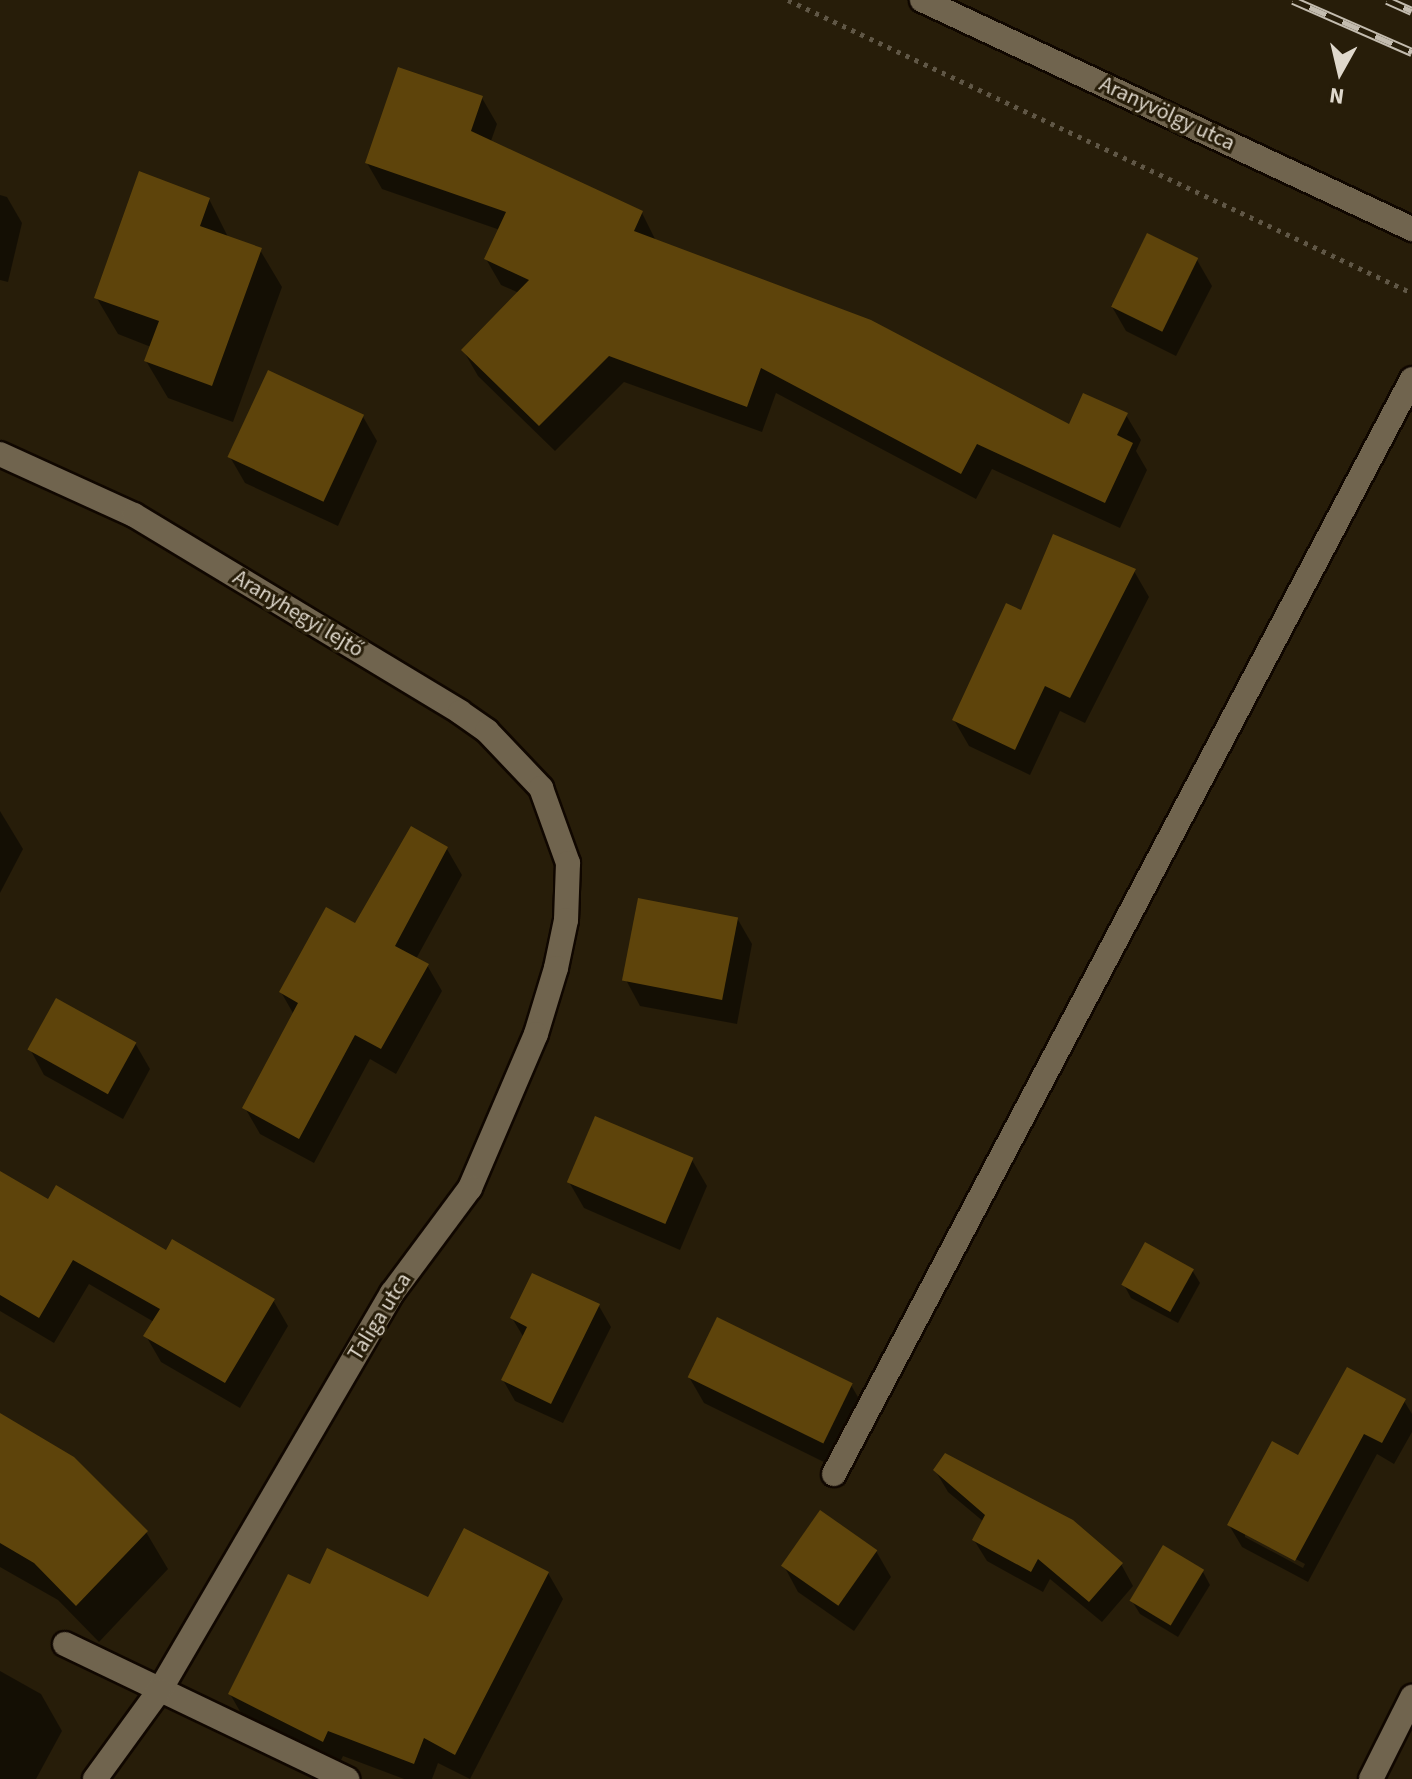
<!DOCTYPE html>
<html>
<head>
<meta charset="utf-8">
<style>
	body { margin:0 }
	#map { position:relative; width:1412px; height:1779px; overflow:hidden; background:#271d09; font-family:"Source Sans 3",sans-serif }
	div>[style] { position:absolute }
	.shadow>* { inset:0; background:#0007 }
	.building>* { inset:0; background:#5e440b; transform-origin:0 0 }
	.path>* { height:5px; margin-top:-2.5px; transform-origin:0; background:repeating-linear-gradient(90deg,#605746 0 4px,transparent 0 10px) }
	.roads { filter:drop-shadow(2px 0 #100700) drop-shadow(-2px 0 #100700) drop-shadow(0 2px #100700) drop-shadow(0 -2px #100700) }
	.service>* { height:24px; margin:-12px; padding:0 12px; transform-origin:12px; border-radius:12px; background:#70644e }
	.minor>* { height:24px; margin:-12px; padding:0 12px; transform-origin:12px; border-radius:12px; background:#70644e }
	.tertiary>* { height:24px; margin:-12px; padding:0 12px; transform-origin:12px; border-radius:12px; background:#70644e }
	.rail>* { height:9px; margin-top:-4.5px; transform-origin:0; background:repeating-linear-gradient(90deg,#271d09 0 18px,#c3bcaf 0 36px); box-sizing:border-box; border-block:2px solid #c3bcaf }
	span { translate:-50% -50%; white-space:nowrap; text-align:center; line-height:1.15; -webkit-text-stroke:6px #271d09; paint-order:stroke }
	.street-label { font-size:22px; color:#dfd8cc }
	.north { position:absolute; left:1300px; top:32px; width:80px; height:80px; -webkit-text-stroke:6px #271d09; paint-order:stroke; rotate:188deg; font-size:22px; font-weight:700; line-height:32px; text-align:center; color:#dfd8cc }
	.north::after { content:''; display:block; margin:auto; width:28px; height:36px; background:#dfd8cc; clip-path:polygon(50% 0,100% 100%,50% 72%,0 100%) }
</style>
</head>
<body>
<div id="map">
	<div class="shadow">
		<div style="clip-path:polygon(482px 98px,497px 124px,491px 141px,642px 213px,656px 241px,1070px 427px,1126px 415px,1141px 440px,1136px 451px,1147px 470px,1120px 528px,992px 469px,976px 499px,776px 393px,762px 432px,624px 382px,555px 451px,478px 376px,463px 350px,519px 293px,501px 285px,486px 259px,500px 230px,382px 189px,367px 163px)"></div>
		<div style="clip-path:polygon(0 195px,7px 197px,22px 223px,8px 282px,0 280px)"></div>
		<div style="clip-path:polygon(209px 199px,229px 239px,260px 250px,282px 287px,233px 422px,168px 398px,146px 361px,151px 347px,118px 334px,96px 297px)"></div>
		<div style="clip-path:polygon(1197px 260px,1212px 286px,1176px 356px,1126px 331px,1111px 305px)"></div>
		<div style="clip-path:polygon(362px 415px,377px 441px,338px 526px,245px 483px,230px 457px)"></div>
		<div style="clip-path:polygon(1134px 571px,1149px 597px,1085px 723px,1060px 711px,1030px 775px,969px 746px,954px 720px,1022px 612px)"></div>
		<div style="clip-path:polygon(0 811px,23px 849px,0 893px)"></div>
		<div style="clip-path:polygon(447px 849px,462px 875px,416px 959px,427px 965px,442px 991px,396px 1074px,370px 1059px,314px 1163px,260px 1134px,245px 1108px,294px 1015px,281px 992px)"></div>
		<div style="clip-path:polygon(737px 918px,752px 944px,737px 1024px,640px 1006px,626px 980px)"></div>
		<div style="clip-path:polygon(135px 1043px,150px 1069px,123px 1119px,44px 1075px,30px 1049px)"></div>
		<div style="clip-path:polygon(692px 1160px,707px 1186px,680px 1250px,584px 1208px,569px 1182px)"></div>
		<div style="clip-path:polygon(0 1173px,49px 1202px,273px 1300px,288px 1326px,240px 1408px,161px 1362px,146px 1336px,154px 1322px,89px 1284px,54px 1343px,0 1311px)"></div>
		<div style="clip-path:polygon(1192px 1270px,1200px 1283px,1178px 1323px,1131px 1298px,1124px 1285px)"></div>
		<div style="clip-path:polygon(599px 1306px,611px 1327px,563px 1423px,515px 1401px,503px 1380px,524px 1338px,512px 1318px)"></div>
		<div style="clip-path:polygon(689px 1377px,851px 1385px,866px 1411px,838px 1469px,704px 1403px)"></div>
		<div style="clip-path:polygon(evenodd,1404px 1401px,1412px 1414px,1412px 1432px,1394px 1464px,1377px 1454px,1308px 1582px,1242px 1547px,1229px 1525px,1299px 1458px,1404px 1401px,1245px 1532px,1305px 1564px,1303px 1568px,1245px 1537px,1245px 1532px)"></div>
		<div style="clip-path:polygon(0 1415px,146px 1532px,168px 1569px,99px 1642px,58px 1600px,0 1567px)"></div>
		<div style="clip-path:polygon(935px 1470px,1121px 1564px,1133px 1586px,1102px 1622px,1050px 1579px,1043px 1592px,987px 1561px,974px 1540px,984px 1522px,948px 1492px)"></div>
		<div style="clip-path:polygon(876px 1551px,891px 1577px,854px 1631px,798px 1592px,784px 1566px)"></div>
		<div style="clip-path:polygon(1203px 1572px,1210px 1585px,1178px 1637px,1140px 1614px,1132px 1601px)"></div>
		<div style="clip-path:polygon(548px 1573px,563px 1599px,470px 1779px,438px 1763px,432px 1779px,404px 1779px,343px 1756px,338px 1766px,245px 1720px,230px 1694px,429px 1600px)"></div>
		<div style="clip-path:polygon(0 1671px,41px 1694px,62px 1731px,36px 1779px,0 1779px)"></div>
	</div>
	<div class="building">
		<div style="clip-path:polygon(398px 67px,483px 96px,471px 131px,643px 211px,634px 231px,871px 320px,1069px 424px,1083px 393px,1128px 413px,1117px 435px,1133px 443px,1105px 503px,977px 444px,961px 474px,761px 368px,747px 407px,609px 356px,539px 426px,461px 350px,529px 280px,484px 259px,506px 212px,365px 163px)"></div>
		<div style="clip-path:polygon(139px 171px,210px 198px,200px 226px,262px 248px,212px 386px,144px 361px,159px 321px,94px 298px)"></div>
		<div style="left:1147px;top:233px;width:57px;height:82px;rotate:26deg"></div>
		<div style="left:268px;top:370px;width:106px;height:96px;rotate:25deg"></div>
		<div style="clip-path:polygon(1053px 534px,1136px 569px,1070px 698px,1045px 686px,1015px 750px,952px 720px,1006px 603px,1021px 610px)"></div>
		<div style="clip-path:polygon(411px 826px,448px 847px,395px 946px,429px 964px,381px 1049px,355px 1035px,299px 1139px,242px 1108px,298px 1003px,279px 992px,326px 907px,355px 923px)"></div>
		<div style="left:638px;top:898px;width:102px;height:84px;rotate:11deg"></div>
		<div style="left:56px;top:998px;width:92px;height:59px;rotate:29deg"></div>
		<div style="left:595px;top:1116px;width:107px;height:72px;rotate:23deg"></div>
		<div style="clip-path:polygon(0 1171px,48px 1199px,56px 1185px,166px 1250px,172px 1239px,275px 1299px,225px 1383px,143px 1336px,160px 1309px,73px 1260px,39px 1318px,0 1295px)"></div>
		<div style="left:1145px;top:1242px;width:56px;height:49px;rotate:29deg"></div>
		<div style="clip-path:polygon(532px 1273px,600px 1304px,551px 1404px,501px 1380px,527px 1327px,510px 1318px)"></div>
		<div style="left:717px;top:1317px;width:151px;height:67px;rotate:26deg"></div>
		<div style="clip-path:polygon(1347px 1367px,1406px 1399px,1382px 1443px,1364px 1434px,1295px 1561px,1227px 1525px,1272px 1441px,1298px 1455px)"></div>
		<div style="clip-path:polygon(0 1413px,74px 1457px,148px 1531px,76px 1606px,34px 1563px,0 1543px)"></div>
		<div style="clip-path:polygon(945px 1453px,1073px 1520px,1123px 1563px,1089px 1602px,1038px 1559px,1031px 1572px,972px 1540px,985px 1515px,933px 1470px)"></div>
		<div style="left:820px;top:1510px;width:70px;height:68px;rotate:35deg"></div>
		<div style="clip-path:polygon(464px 1528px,549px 1572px,455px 1755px,424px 1738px,414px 1764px,328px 1731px,323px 1742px,228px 1694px,288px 1574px,310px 1584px,327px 1548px,428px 1597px)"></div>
		<div style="left:1163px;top:1545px;width:48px;height:65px;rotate:31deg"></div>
	</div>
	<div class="path">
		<div style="left:788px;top:0;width:689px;rotate:25.15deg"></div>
	</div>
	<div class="roads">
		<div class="service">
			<div style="left:834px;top:1474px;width:1238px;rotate:-62.17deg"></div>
			<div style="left:65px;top:1644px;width:313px;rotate:25.6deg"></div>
			<div style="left:1371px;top:1779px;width:92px;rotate:-63.4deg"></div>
		</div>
		<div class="minor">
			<div style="left:0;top:454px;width:147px;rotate:24.5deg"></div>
			<div style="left:134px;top:515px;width:381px;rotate:31.1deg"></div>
			<div style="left:460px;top:712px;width:33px;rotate:35deg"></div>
			<div style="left:487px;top:731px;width:79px;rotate:46.5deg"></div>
			<div style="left:541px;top:788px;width:80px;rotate:70.2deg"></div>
			<div style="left:568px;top:863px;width:57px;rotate:92deg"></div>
			<div style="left:566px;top:920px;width:49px;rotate:101.8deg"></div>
			<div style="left:556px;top:968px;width:69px;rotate:106.9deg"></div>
			<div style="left:536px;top:1034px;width:168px;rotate:113.2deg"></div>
			<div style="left:470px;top:1188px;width:131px;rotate:126.6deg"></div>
			<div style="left:392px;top:1293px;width:461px;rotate:120.3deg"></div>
			<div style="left:159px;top:1691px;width:109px;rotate:126deg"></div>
		</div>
		<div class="tertiary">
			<div style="left:922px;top:0;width:541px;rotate:25.05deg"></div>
		</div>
	</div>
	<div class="rail">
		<div style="left:1293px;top:0;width:130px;rotate:23.6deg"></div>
		<div style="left:1387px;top:0;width:27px;rotate:24deg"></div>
	</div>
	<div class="street-label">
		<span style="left:1167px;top:114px;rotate:25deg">Aranyvölgy utca</span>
		<span style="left:298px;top:614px;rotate:31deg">Aranyhegyi lejtő</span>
		<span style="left:380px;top:1317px;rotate:-58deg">Taliga utca</span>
	</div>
	<div class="north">N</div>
</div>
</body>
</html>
